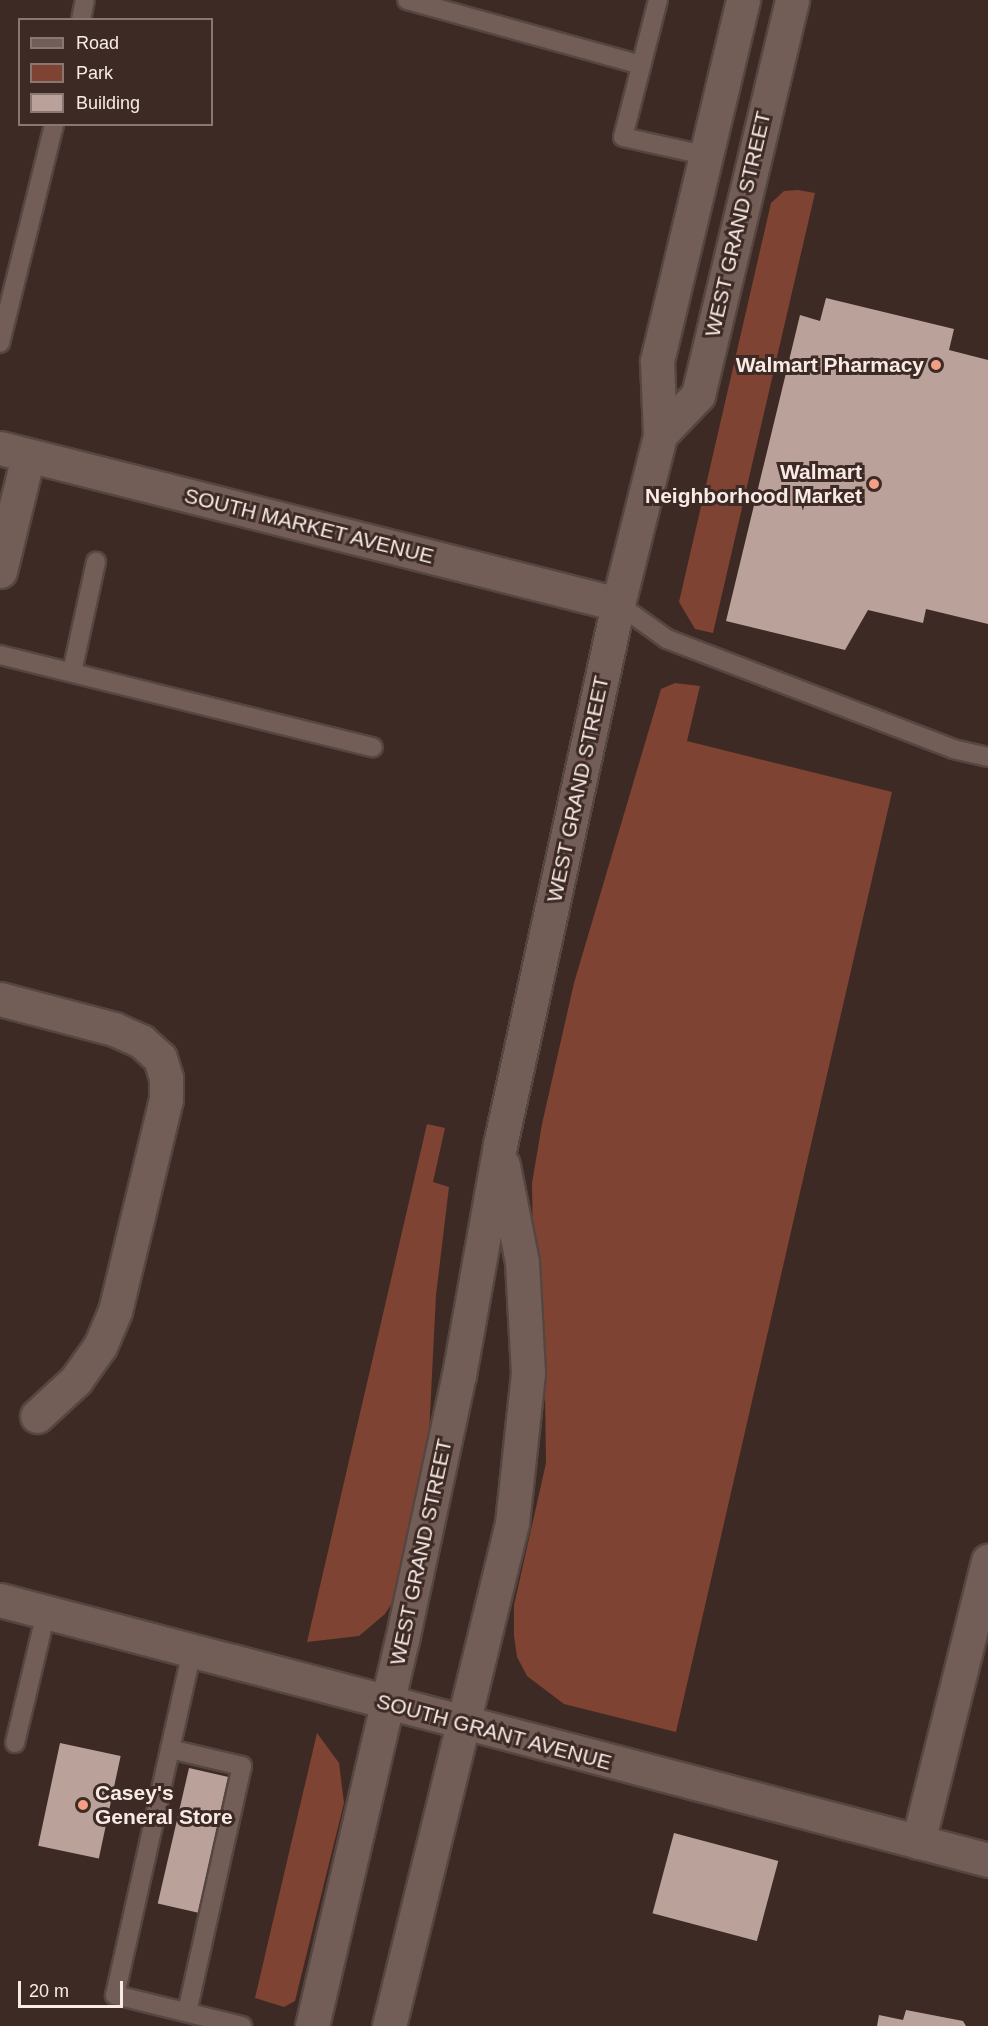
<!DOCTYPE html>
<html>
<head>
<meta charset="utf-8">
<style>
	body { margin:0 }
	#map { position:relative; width:988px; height:2026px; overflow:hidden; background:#3d2a24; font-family:Arial,sans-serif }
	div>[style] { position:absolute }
	.green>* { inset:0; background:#7e4332 }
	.building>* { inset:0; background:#baa29b; transform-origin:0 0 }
	.roads { filter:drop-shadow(2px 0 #564641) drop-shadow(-2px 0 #564641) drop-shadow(0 2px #564641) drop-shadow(0 -2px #564641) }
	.lane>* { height:18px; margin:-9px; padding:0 9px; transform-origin:9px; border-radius:9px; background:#735d57 }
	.street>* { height:33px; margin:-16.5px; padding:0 16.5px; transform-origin:16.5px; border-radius:16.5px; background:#735d57 }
	.secondary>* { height:33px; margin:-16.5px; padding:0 16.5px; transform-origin:16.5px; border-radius:16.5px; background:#735d57 }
	.dots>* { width:16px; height:16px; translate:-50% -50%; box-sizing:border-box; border:3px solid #3d2a24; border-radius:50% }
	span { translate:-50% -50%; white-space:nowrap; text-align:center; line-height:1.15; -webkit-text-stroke:6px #3d2a24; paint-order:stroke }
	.street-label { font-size:21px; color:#f8ebe7 }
	.poi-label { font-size:21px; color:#f8ebe7; font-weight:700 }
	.right { translate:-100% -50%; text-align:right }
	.left { translate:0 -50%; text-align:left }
	.legend { position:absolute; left:18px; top:18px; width:195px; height:108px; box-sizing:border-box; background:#3d2a24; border:2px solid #887772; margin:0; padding:8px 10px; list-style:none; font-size:18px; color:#f8ebe7 }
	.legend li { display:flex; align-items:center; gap:12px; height:30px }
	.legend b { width:30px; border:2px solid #887772 }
	.scale { position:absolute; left:18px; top:1981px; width:105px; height:27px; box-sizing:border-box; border:3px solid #f8ebe7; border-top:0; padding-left:8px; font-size:18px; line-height:21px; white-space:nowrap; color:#f8ebe7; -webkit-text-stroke:4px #3d2a24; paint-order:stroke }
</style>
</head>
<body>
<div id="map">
	<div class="green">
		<div style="clip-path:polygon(798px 190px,815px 193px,713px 633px,695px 629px,679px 602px,771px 203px,784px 191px)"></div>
		<div style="clip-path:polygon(675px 683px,700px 686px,687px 741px,892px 792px,676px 1732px,564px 1704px,527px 1676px,517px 1657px,514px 1636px,514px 1605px,546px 1463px,544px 1323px,533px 1248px,532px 1183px,542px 1124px,574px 983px,661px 689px)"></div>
		<div style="clip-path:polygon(427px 1124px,445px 1128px,433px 1182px,449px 1187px,436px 1295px,428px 1454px,397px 1595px,385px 1614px,359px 1636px,307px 1642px)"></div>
		<div style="clip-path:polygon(317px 1733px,339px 1763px,344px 1803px,295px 2001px,284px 2007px,255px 1998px)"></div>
	</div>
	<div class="building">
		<div style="clip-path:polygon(826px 298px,954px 329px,949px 350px,988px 360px,988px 624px,926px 609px,923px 623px,868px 610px,845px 650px,726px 621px,800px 315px,820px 321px)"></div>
		<div style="left:60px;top:1743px;width:62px;height:105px;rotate:12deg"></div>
		<div style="left:189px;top:1768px;width:45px;height:139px;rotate:13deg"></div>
		<div style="left:674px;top:1833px;width:108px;height:83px;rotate:15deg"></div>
		<div style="clip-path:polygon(906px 2010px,963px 2021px,966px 2026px,877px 2026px,879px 2015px,903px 2020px)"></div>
	</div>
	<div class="roads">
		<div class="lane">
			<div style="left:407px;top:0;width:243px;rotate:15.5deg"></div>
			<div style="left:658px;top:0;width:141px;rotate:104.3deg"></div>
			<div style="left:623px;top:137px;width:83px;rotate:12.5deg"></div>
			<div style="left:81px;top:20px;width:20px;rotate:-79deg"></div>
			<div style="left:0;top:343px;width:226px;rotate:-76.1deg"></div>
			<div style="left:618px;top:604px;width:60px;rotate:35.5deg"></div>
			<div style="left:667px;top:639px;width:306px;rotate:21deg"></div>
			<div style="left:953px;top:749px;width:36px;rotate:13deg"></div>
			<div style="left:0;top:655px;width:384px;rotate:13.9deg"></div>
			<div style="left:72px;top:672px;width:113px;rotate:-77.7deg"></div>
			<div style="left:192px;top:1651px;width:353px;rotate:102.6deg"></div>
			<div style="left:115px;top:1995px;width:131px;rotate:13.7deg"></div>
			<div style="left:15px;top:1743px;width:134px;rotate:-76.6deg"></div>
			<div style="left:170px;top:1749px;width:74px;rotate:13.3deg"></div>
			<div style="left:242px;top:1766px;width:252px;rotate:102.6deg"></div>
		</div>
		<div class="street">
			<div style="left:0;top:448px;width:637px;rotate:14.17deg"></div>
			<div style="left:0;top:571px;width:118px;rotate:-76.3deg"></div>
			<div style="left:0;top:999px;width:118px;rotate:14.7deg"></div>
			<div style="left:114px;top:1029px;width:30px;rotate:24deg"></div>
			<div style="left:141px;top:1041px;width:25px;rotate:42deg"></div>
			<div style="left:160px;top:1058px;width:21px;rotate:73deg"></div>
			<div style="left:166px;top:1078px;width:21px;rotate:90deg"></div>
			<div style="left:166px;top:1099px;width:218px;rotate:103.5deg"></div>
			<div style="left:115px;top:1311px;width:38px;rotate:113deg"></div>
			<div style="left:100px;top:1346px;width:42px;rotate:125.2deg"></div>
			<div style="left:76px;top:1380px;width:53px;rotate:137.3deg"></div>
			<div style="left:918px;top:1842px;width:290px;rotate:-76deg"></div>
		</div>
		<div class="secondary">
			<div style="left:660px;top:435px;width:55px;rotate:-46.5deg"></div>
			<div style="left:698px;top:395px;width:406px;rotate:-76.6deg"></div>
			<div style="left:0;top:1600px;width:1022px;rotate:14.74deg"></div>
			<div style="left:312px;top:2026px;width:396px;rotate:-76.9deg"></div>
			<div style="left:402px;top:1640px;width:271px;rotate:-77.9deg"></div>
			<div style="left:459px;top:1375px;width:234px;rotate:-79.9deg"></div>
			<div style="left:500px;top:1145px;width:554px;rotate:-77.7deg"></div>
			<div style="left:618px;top:604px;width:174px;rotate:-76deg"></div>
			<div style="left:660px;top:435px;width:74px;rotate:-92.3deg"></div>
			<div style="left:657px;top:361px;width:371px;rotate:-76.6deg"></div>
			<div style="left:389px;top:2026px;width:518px;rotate:-76.26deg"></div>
			<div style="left:512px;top:1523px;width:151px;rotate:-83.9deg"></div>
			<div style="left:528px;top:1373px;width:111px;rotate:-93.1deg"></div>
			<div style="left:522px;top:1262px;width:99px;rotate:-101.1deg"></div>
		</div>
	</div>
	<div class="dots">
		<div style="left:936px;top:365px;background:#f39f86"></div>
		<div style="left:874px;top:484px;background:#f39f86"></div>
		<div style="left:83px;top:1805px;background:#f39f86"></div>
	</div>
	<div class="street-label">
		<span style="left:738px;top:224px;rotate:-77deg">WEST GRAND STREET</span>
		<span style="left:309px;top:526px;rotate:14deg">SOUTH MARKET AVENUE</span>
		<span style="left:578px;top:789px;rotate:-78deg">WEST GRAND STREET</span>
		<span style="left:421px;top:1552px;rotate:-78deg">WEST GRAND STREET</span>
		<span style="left:494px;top:1732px;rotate:15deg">SOUTH GRANT AVENUE</span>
	</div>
	<div class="poi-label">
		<span class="right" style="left:924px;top:365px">Walmart Pharmacy</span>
		<span class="right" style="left:862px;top:484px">Walmart<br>Neighborhood Market</span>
		<span class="left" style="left:95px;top:1805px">Casey's<br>General Store</span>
	</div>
	<ul class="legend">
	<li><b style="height:8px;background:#735d57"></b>Road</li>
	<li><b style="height:16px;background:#7e4332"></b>Park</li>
	<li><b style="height:16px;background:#baa29b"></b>Building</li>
	</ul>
	<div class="scale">20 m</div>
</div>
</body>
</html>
